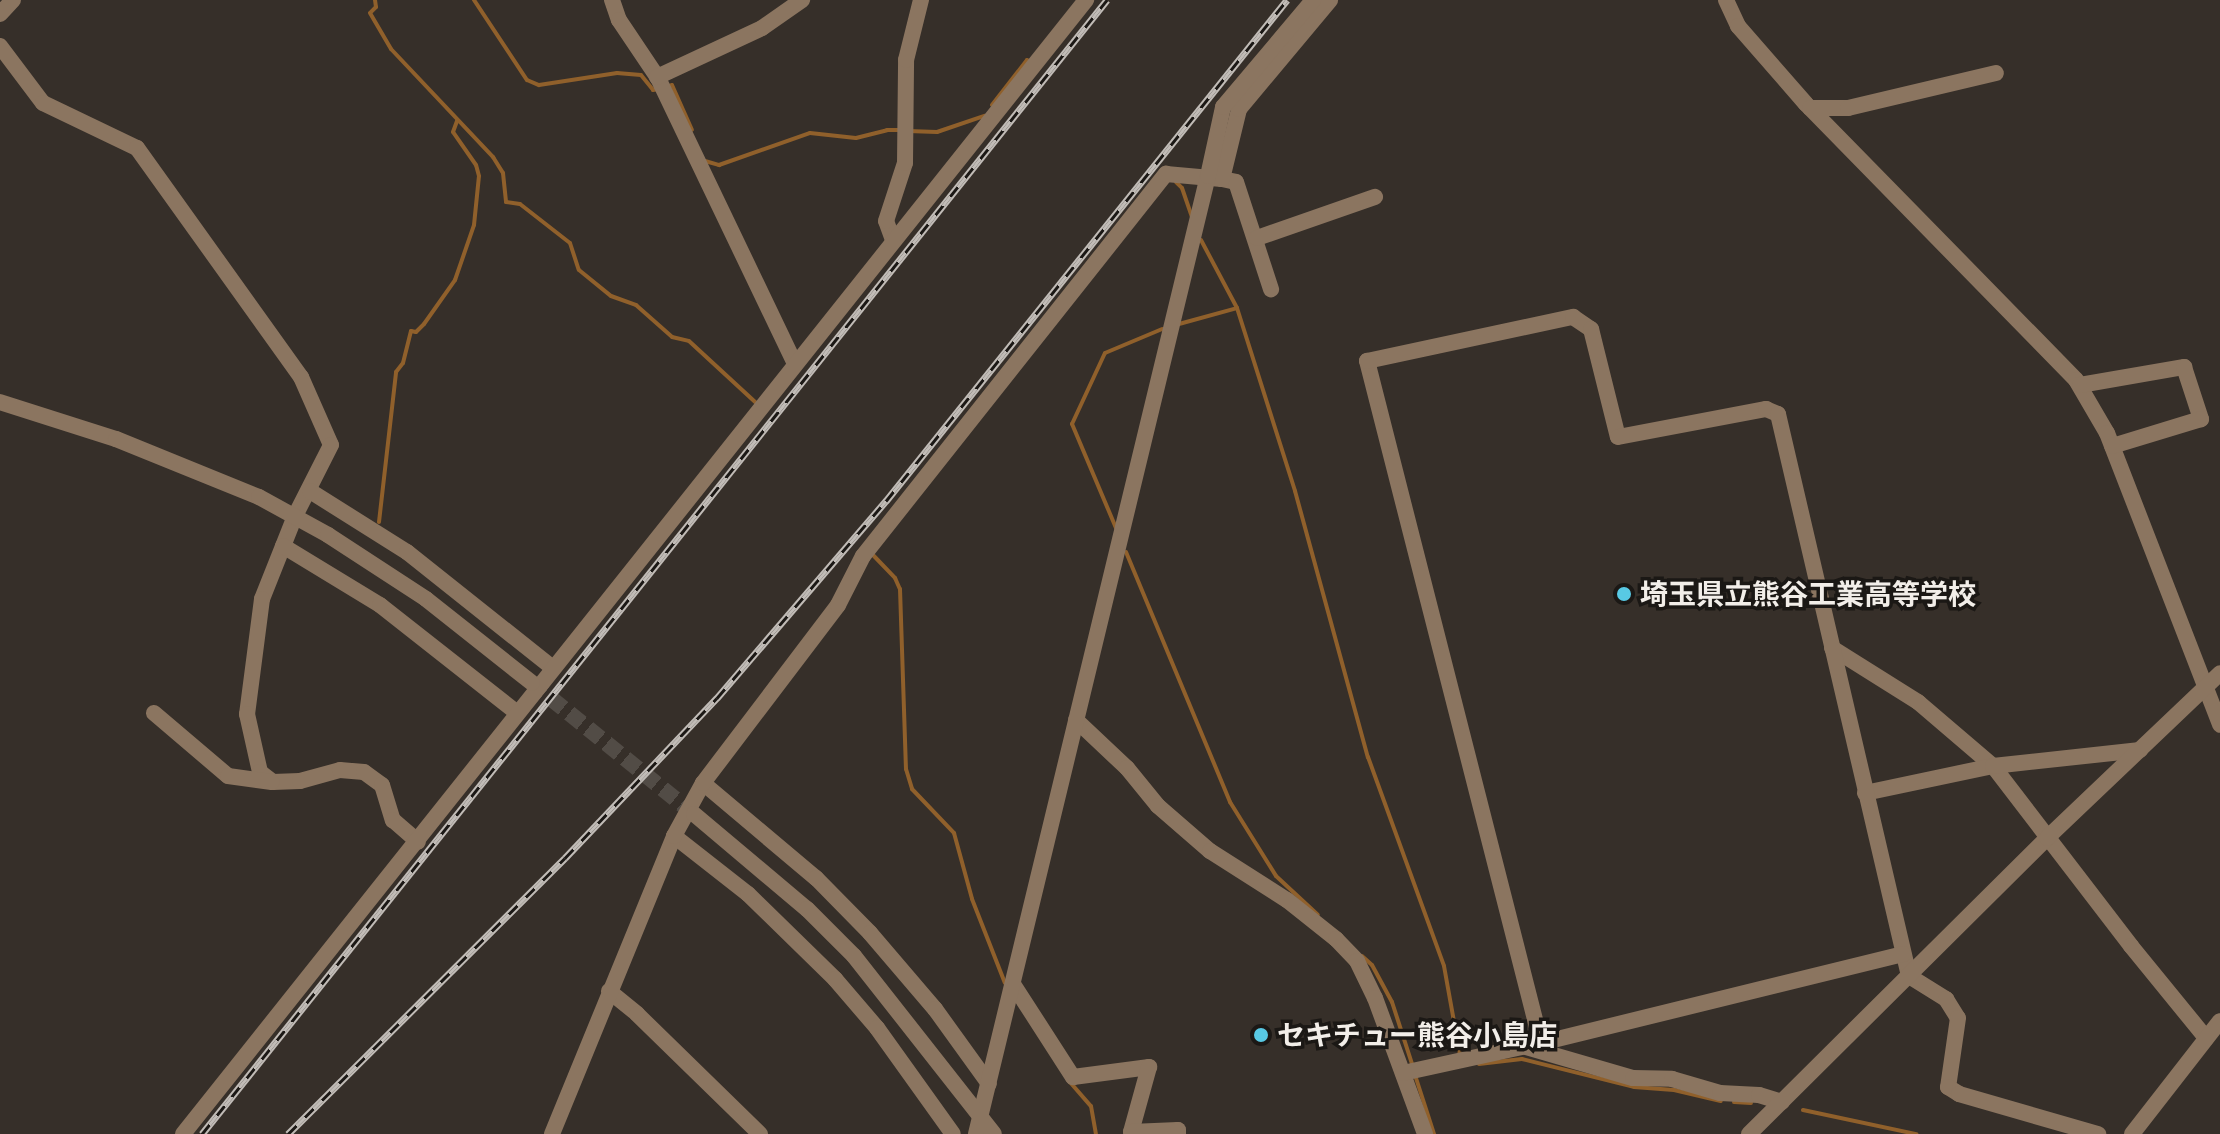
<!DOCTYPE html>
<html>
<head>
<meta charset="utf-8">
<style>
	body { margin:0 }
	#map { position:relative; width:2220px; height:1134px; overflow:hidden; background:#362f29; font-family:"IBM Plex Sans","Noto Sans JP",sans-serif }
	div>[style] { position:absolute }
	.stream>* { height:4px; margin:-2px; padding:0 2px; transform-origin:2px; border-radius:2px; background:#90602b }
	.tertiary-tunnel>* { height:16px; margin-top:-8px; transform-origin:0; background:repeating-linear-gradient(90deg,#524c46 0 16px,transparent 0 24px) }
	.minor>* { height:16px; margin:-8px; padding:0 8px; transform-origin:8px; border-radius:8px; background:#8b7560 }
	.tertiary>* { height:16px; margin:-8px; padding:0 8px; transform-origin:8px; border-radius:8px; background:#8b7560 }
	.rail>* { height:7px; margin-top:-3.5px; transform-origin:0; background:repeating-linear-gradient(90deg,#1b1815 0 12px,#c1bcb7 0 24px); box-sizing:border-box; border-block:2px solid #c1bcb7 }
	.dots>* { width:22px; height:22px; translate:-50% -50%; box-sizing:border-box; border:4px solid #1b1815; border-radius:50% }
	span { translate:-50% -50%; white-space:nowrap; text-align:center; line-height:1.15; -webkit-text-stroke:7px #1b1815; paint-order:stroke }
	.poi-label { font-size:28px; color:#f2eee9; font-weight:700 }
	.left { translate:0 -50%; text-align:left }
</style>
</head>
<body>
<div id="map">
	<div class="stream">
		<div style="left:375px;top:0;width:7px;rotate:82deg"></div>
		<div style="left:376px;top:7px;width:8px;rotate:135deg"></div>
		<div style="left:370px;top:13px;width:42px;rotate:59.7deg"></div>
		<div style="left:391px;top:49px;width:149px;rotate:46.6deg"></div>
		<div style="left:493px;top:157px;width:19px;rotate:58deg"></div>
		<div style="left:503px;top:173px;width:29px;rotate:84deg"></div>
		<div style="left:506px;top:202px;width:14px;rotate:8deg"></div>
		<div style="left:520px;top:204px;width:63px;rotate:38deg"></div>
		<div style="left:570px;top:243px;width:28px;rotate:72deg"></div>
		<div style="left:579px;top:270px;width:41px;rotate:39.1deg"></div>
		<div style="left:611px;top:296px;width:27px;rotate:20deg"></div>
		<div style="left:636px;top:305px;width:48px;rotate:41.6deg"></div>
		<div style="left:672px;top:337px;width:17px;rotate:13deg"></div>
		<div style="left:689px;top:341px;width:90px;rotate:42.7deg"></div>
		<div style="left:474px;top:0;width:96px;rotate:56.5deg"></div>
		<div style="left:527px;top:80px;width:13px;rotate:23deg"></div>
		<div style="left:539px;top:85px;width:79px;rotate:-8.7deg"></div>
		<div style="left:617px;top:73px;width:24px;rotate:5deg"></div>
		<div style="left:641px;top:75px;width:19px;rotate:51deg"></div>
		<div style="left:653px;top:90px;width:5px;rotate:-11deg"></div>
		<div style="left:666px;top:87px;width:6px;rotate:-18deg"></div>
		<div style="left:672px;top:85px;width:49px;rotate:66deg"></div>
		<div style="left:992px;top:105px;width:57px;rotate:-52.1deg"></div>
		<div style="left:1027px;top:60px;width:4px;rotate:45deg"></div>
		<div style="left:908px;top:131px;width:29px;rotate:2deg"></div>
		<div style="left:937px;top:132px;width:50px;rotate:-18.8deg"></div>
		<div style="left:705px;top:161px;width:15px;rotate:16deg"></div>
		<div style="left:719px;top:165px;width:96px;rotate:-19.4deg"></div>
		<div style="left:810px;top:133px;width:46px;rotate:6.2deg"></div>
		<div style="left:856px;top:138px;width:32px;rotate:-14deg"></div>
		<div style="left:887px;top:130px;width:13px"></div>
		<div style="left:1176px;top:182px;width:8px;rotate:45deg"></div>
		<div style="left:1182px;top:188px;width:31px;rotate:71deg"></div>
		<div style="left:1201px;top:240px;width:77px;rotate:62.1deg"></div>
		<div style="left:1237px;top:308px;width:192px;rotate:72.4deg"></div>
		<div style="left:1295px;top:491px;width:276px;rotate:74.7deg"></div>
		<div style="left:1368px;top:757px;width:222px;rotate:70deg"></div>
		<div style="left:1444px;top:966px;width:90px;rotate:79.8deg"></div>
		<div style="left:1179px;top:324px;width:60px;rotate:-15.4deg"></div>
		<div style="left:379px;top:522px;width:151px;rotate:-83.5deg"></div>
		<div style="left:396px;top:372px;width:11px;rotate:-52deg"></div>
		<div style="left:403px;top:363px;width:33px;rotate:-76deg"></div>
		<div style="left:411px;top:331px;width:5px;rotate:11deg"></div>
		<div style="left:416px;top:332px;width:11px;rotate:-45deg"></div>
		<div style="left:424px;top:324px;width:54px;rotate:-54.8deg"></div>
		<div style="left:455px;top:280px;width:58px;rotate:-70.9deg"></div>
		<div style="left:474px;top:225px;width:49px;rotate:-84.2deg"></div>
		<div style="left:479px;top:176px;width:11px;rotate:-105deg"></div>
		<div style="left:476px;top:165px;width:40px;rotate:-124.9deg"></div>
		<div style="left:453px;top:132px;width:12px;rotate:-70deg"></div>
		<div style="left:1116px;top:528px;width:113px;rotate:-112.9deg"></div>
		<div style="left:1072px;top:424px;width:78px;rotate:-65.1deg"></div>
		<div style="left:1105px;top:353px;width:62px;rotate:-22.8deg"></div>
		<div style="left:1126px;top:552px;width:271px;rotate:67.4deg"></div>
		<div style="left:1230px;top:802px;width:87px;rotate:58.1deg"></div>
		<div style="left:1276px;top:876px;width:57px;rotate:42.9deg"></div>
		<div style="left:873px;top:555px;width:32px;rotate:46deg"></div>
		<div style="left:895px;top:578px;width:12px;rotate:66deg"></div>
		<div style="left:900px;top:589px;width:180px;rotate:88.1deg"></div>
		<div style="left:906px;top:769px;width:21px;rotate:73deg"></div>
		<div style="left:912px;top:789px;width:61px;rotate:46.3deg"></div>
		<div style="left:954px;top:833px;width:68px;rotate:74.7deg"></div>
		<div style="left:972px;top:899px;width:90px;rotate:68.6deg"></div>
		<div style="left:1362px;top:956px;width:13px;rotate:42deg"></div>
		<div style="left:1372px;top:965px;width:42px;rotate:61.6deg"></div>
		<div style="left:1392px;top:1002px;width:68px;rotate:72.1deg"></div>
		<div style="left:1479px;top:1064px;width:43px;rotate:-6.6deg"></div>
		<div style="left:1522px;top:1059px;width:115px;rotate:14deg"></div>
		<div style="left:1634px;top:1087px;width:40px;rotate:4.3deg"></div>
		<div style="left:1674px;top:1090px;width:48px;rotate:13.2deg"></div>
		<div style="left:1415px;top:1075px;width:62px;rotate:72.1deg"></div>
		<div style="left:1069px;top:1081px;width:33px;rotate:49deg"></div>
		<div style="left:1091px;top:1106px;width:28px;rotate:80deg"></div>
		<div style="left:1734px;top:1102px;width:17px;rotate:3deg"></div>
		<div style="left:1803px;top:1110px;width:116px;rotate:12deg"></div>
	</div>
	<div class="tertiary-tunnel">
		<div style="left:532px;top:683px;width:208px;rotate:39deg"></div>
	</div>
	<div class="minor">
		<div style="left:612px;top:0;width:21px;rotate:71deg"></div>
		<div style="left:619px;top:20px;width:70px;rotate:56.1deg"></div>
		<div style="left:658px;top:78px;width:317px;rotate:64.4deg"></div>
		<div style="left:1726px;top:0;width:29px;rotate:65deg"></div>
		<div style="left:1738px;top:26px;width:103px;rotate:48.9deg"></div>
		<div style="left:1806px;top:104px;width:386px;rotate:45.6deg"></div>
		<div style="left:2076px;top:380px;width:61px;rotate:59.7deg"></div>
		<div style="left:2107px;top:433px;width:313px;rotate:68.8deg"></div>
		<div style="left:0;top:14px;width:19px;rotate:-47deg"></div>
		<div style="left:0;top:46px;width:71px;rotate:53deg"></div>
		<div style="left:43px;top:103px;width:104px;rotate:25.6deg"></div>
		<div style="left:137px;top:148px;width:282px;rotate:54.4deg"></div>
		<div style="left:301px;top:377px;width:74px;rotate:66.2deg"></div>
		<div style="left:331px;top:445px;width:80px;rotate:116.9deg"></div>
		<div style="left:295px;top:516px;width:89px;rotate:111.7deg"></div>
		<div style="left:262px;top:599px;width:116px;rotate:97.4deg"></div>
		<div style="left:247px;top:714px;width:59px;rotate:77.4deg"></div>
		<div style="left:260px;top:772px;width:16px;rotate:38deg"></div>
		<div style="left:273px;top:782px;width:27px;rotate:-2deg"></div>
		<div style="left:300px;top:781px;width:41px;rotate:-15.4deg"></div>
		<div style="left:340px;top:770px;width:24px;rotate:5deg"></div>
		<div style="left:364px;top:772px;width:22px;rotate:36deg"></div>
		<div style="left:382px;top:785px;width:37px;rotate:73deg"></div>
		<div style="left:393px;top:820px;width:33px;rotate:41deg"></div>
		<div style="left:657px;top:77px;width:116px;rotate:-25deg"></div>
		<div style="left:762px;top:28px;width:49px;rotate:-35deg"></div>
		<div style="left:1810px;top:108px;width:38px"></div>
		<div style="left:1848px;top:108px;width:152px;rotate:-13.3deg"></div>
		<div style="left:1222px;top:179px;width:14px;rotate:12deg"></div>
		<div style="left:1236px;top:182px;width:113px;rotate:71.9deg"></div>
		<div style="left:1257px;top:238px;width:125px;rotate:-19.2deg"></div>
		<div style="left:893px;top:240px;width:20px;rotate:-110deg"></div>
		<div style="left:886px;top:221px;width:61px;rotate:-71.9deg"></div>
		<div style="left:905px;top:163px;width:103px;rotate:-89.4deg"></div>
		<div style="left:906px;top:60px;width:62px;rotate:-76deg"></div>
		<div style="left:2080px;top:385px;width:106px;rotate:-9.8deg"></div>
		<div style="left:2184px;top:367px;width:55px;rotate:71.9deg"></div>
		<div style="left:2201px;top:419px;width:93px;rotate:163.1deg"></div>
		<div style="left:310px;top:491px;width:115px;rotate:32.2deg"></div>
		<div style="left:407px;top:552px;width:186px;rotate:38.5deg"></div>
		<div style="left:283px;top:546px;width:114px;rotate:31.3deg"></div>
		<div style="left:380px;top:605px;width:174px;rotate:38.2deg"></div>
		<div style="left:1832px;top:648px;width:102px;rotate:32.1deg"></div>
		<div style="left:1918px;top:702px;width:99px;rotate:40.5deg"></div>
		<div style="left:1993px;top:766px;width:227px;rotate:52.5deg"></div>
		<div style="left:2131px;top:946px;width:119px;rotate:50.8deg"></div>
		<div style="left:154px;top:713px;width:97px;rotate:40.4deg"></div>
		<div style="left:228px;top:776px;width:44px;rotate:7.8deg"></div>
		<div style="left:1076px;top:720px;width:70px;rotate:43.3deg"></div>
		<div style="left:1127px;top:768px;width:49px;rotate:50.8deg"></div>
		<div style="left:1158px;top:806px;width:69px;rotate:40.9deg"></div>
		<div style="left:1210px;top:851px;width:91px;rotate:32.5deg"></div>
		<div style="left:1287px;top:900px;width:63px;rotate:38.5deg"></div>
		<div style="left:1336px;top:939px;width:30px;rotate:46deg"></div>
		<div style="left:1357px;top:961px;width:41px;rotate:64.1deg"></div>
		<div style="left:1375px;top:998px;width:145px;rotate:69.8deg"></div>
		<div style="left:703px;top:783px;width:148px;rotate:40.1deg"></div>
		<div style="left:816px;top:878px;width:77px;rotate:45.5deg"></div>
		<div style="left:870px;top:933px;width:100px;rotate:49.5deg"></div>
		<div style="left:935px;top:1009px;width:92px;rotate:54.2deg"></div>
		<div style="left:1865px;top:793px;width:131px;rotate:-11.9deg"></div>
		<div style="left:1993px;top:766px;width:148px;rotate:-6.2deg"></div>
		<div style="left:674px;top:836px;width:94px;rotate:38.1deg"></div>
		<div style="left:748px;top:894px;width:122px;rotate:44.3deg"></div>
		<div style="left:835px;top:979px;width:65px;rotate:49.4deg"></div>
		<div style="left:877px;top:1028px;width:130px;rotate:54.4deg"></div>
		<div style="left:1013px;top:984px;width:111px;rotate:57.2deg"></div>
		<div style="left:1073px;top:1077px;width:77px;rotate:-7.5deg"></div>
		<div style="left:1149px;top:1067px;width:67px;rotate:105.5deg"></div>
		<div style="left:1131px;top:1132px;width:47px;rotate:-2.4deg"></div>
		<div style="left:1178px;top:1130px;width:4px;rotate:90deg"></div>
		<div style="left:609px;top:991px;width:36px;rotate:39deg"></div>
		<div style="left:637px;top:1014px;width:172px;rotate:44.3deg"></div>
		<div style="left:1541px;top:1043px;width:704px;rotate:-104.31deg"></div>
		<div style="left:1367px;top:361px;width:211px;rotate:-12.1deg"></div>
		<div style="left:1573px;top:317px;width:22px;rotate:34deg"></div>
		<div style="left:1591px;top:329px;width:111px;rotate:76deg"></div>
		<div style="left:1618px;top:437px;width:151px;rotate:-10.7deg"></div>
		<div style="left:1766px;top:409px;width:13px;rotate:23deg"></div>
		<div style="left:1778px;top:414px;width:577px;rotate:76.88deg"></div>
		<div style="left:1909px;top:976px;width:44px;rotate:31.9deg"></div>
		<div style="left:1946px;top:999px;width:22px;rotate:58deg"></div>
		<div style="left:1958px;top:1018px;width:70px;rotate:98.2deg"></div>
		<div style="left:1948px;top:1087px;width:13px;rotate:32deg"></div>
		<div style="left:1959px;top:1094px;width:145px;rotate:16.1deg"></div>
		<div style="left:1526px;top:1047px;width:111px;rotate:16.2deg"></div>
		<div style="left:1633px;top:1078px;width:39px;rotate:1deg"></div>
		<div style="left:1672px;top:1079px;width:50px;rotate:16.3deg"></div>
		<div style="left:1720px;top:1093px;width:39px;rotate:3deg"></div>
		<div style="left:1759px;top:1095px;width:24px;rotate:17deg"></div>
		<div style="left:1403px;top:1073px;width:141px;rotate:-12.3deg"></div>
		<div style="left:1541px;top:1043px;width:373px;rotate:-13.8deg"></div>
		<div style="left:183px;top:1134px;width:1450px;rotate:-51.47deg"></div>
		<div style="left:552px;top:1134px;width:322px;rotate:-67.7deg"></div>
		<div style="left:674px;top:836px;width:60px;rotate:-61.3deg"></div>
		<div style="left:703px;top:783px;width:223px;rotate:-52.8deg"></div>
		<div style="left:838px;top:605px;width:55px;rotate:-63deg"></div>
		<div style="left:863px;top:556px;width:488px;rotate:-51.6deg"></div>
		<div style="left:1166px;top:174px;width:56px;rotate:5.1deg"></div>
		<div style="left:1222px;top:179px;width:72px;rotate:-76.3deg"></div>
		<div style="left:1239px;top:109px;width:142px;rotate:-50.1deg"></div>
		<div style="left:976px;top:1134px;width:986px;rotate:-76.39deg"></div>
		<div style="left:2132px;top:1134px;width:143px;rotate:-52.1deg"></div>
	</div>
	<div class="tertiary">
		<div style="left:1208px;top:176px;width:71px;rotate:-77.7deg"></div>
		<div style="left:1223px;top:107px;width:140px;rotate:-49.9deg"></div>
		<div style="left:0;top:402px;width:122px;rotate:17.7deg"></div>
		<div style="left:116px;top:439px;width:154px;rotate:22.1deg"></div>
		<div style="left:259px;top:497px;width:79px;rotate:28.8deg"></div>
		<div style="left:328px;top:535px;width:117px;rotate:33.1deg"></div>
		<div style="left:426px;top:599px;width:135px;rotate:38.4deg"></div>
		<div style="left:694px;top:814px;width:148px;rotate:40.1deg"></div>
		<div style="left:807px;top:909px;width:66px;rotate:45deg"></div>
		<div style="left:854px;top:956px;width:226px;rotate:51.8deg"></div>
		<div style="left:1749px;top:1134px;width:420px;rotate:-44.8deg"></div>
		<div style="left:2047px;top:838px;width:239px;rotate:-43.6deg"></div>
	</div>
	<div class="rail">
		<div style="left:202px;top:1134px;width:1451px;rotate:-51.41deg"></div>
		<div style="left:288px;top:1134px;width:391px;rotate:-44.9deg"></div>
		<div style="left:565px;top:858px;width:221px;rotate:-46.5deg"></div>
		<div style="left:717px;top:698px;width:260px;rotate:-49.4deg"></div>
		<div style="left:886px;top:501px;width:642px;rotate:-51.33deg"></div>
	</div>
	<div class="dots">
		<div style="left:1624px;top:594px;background:#58c9e4"></div>
		<div style="left:1261px;top:1035px;background:#58c9e4"></div>
	</div>
	<div class="poi-label">
		<span class="left" style="left:1640px;top:594px">埼玉県立熊谷工業高等学校</span>
		<span class="left" style="left:1277px;top:1035px">セキチュー熊谷小島店</span>
	</div>
</div>
</body>
</html>
